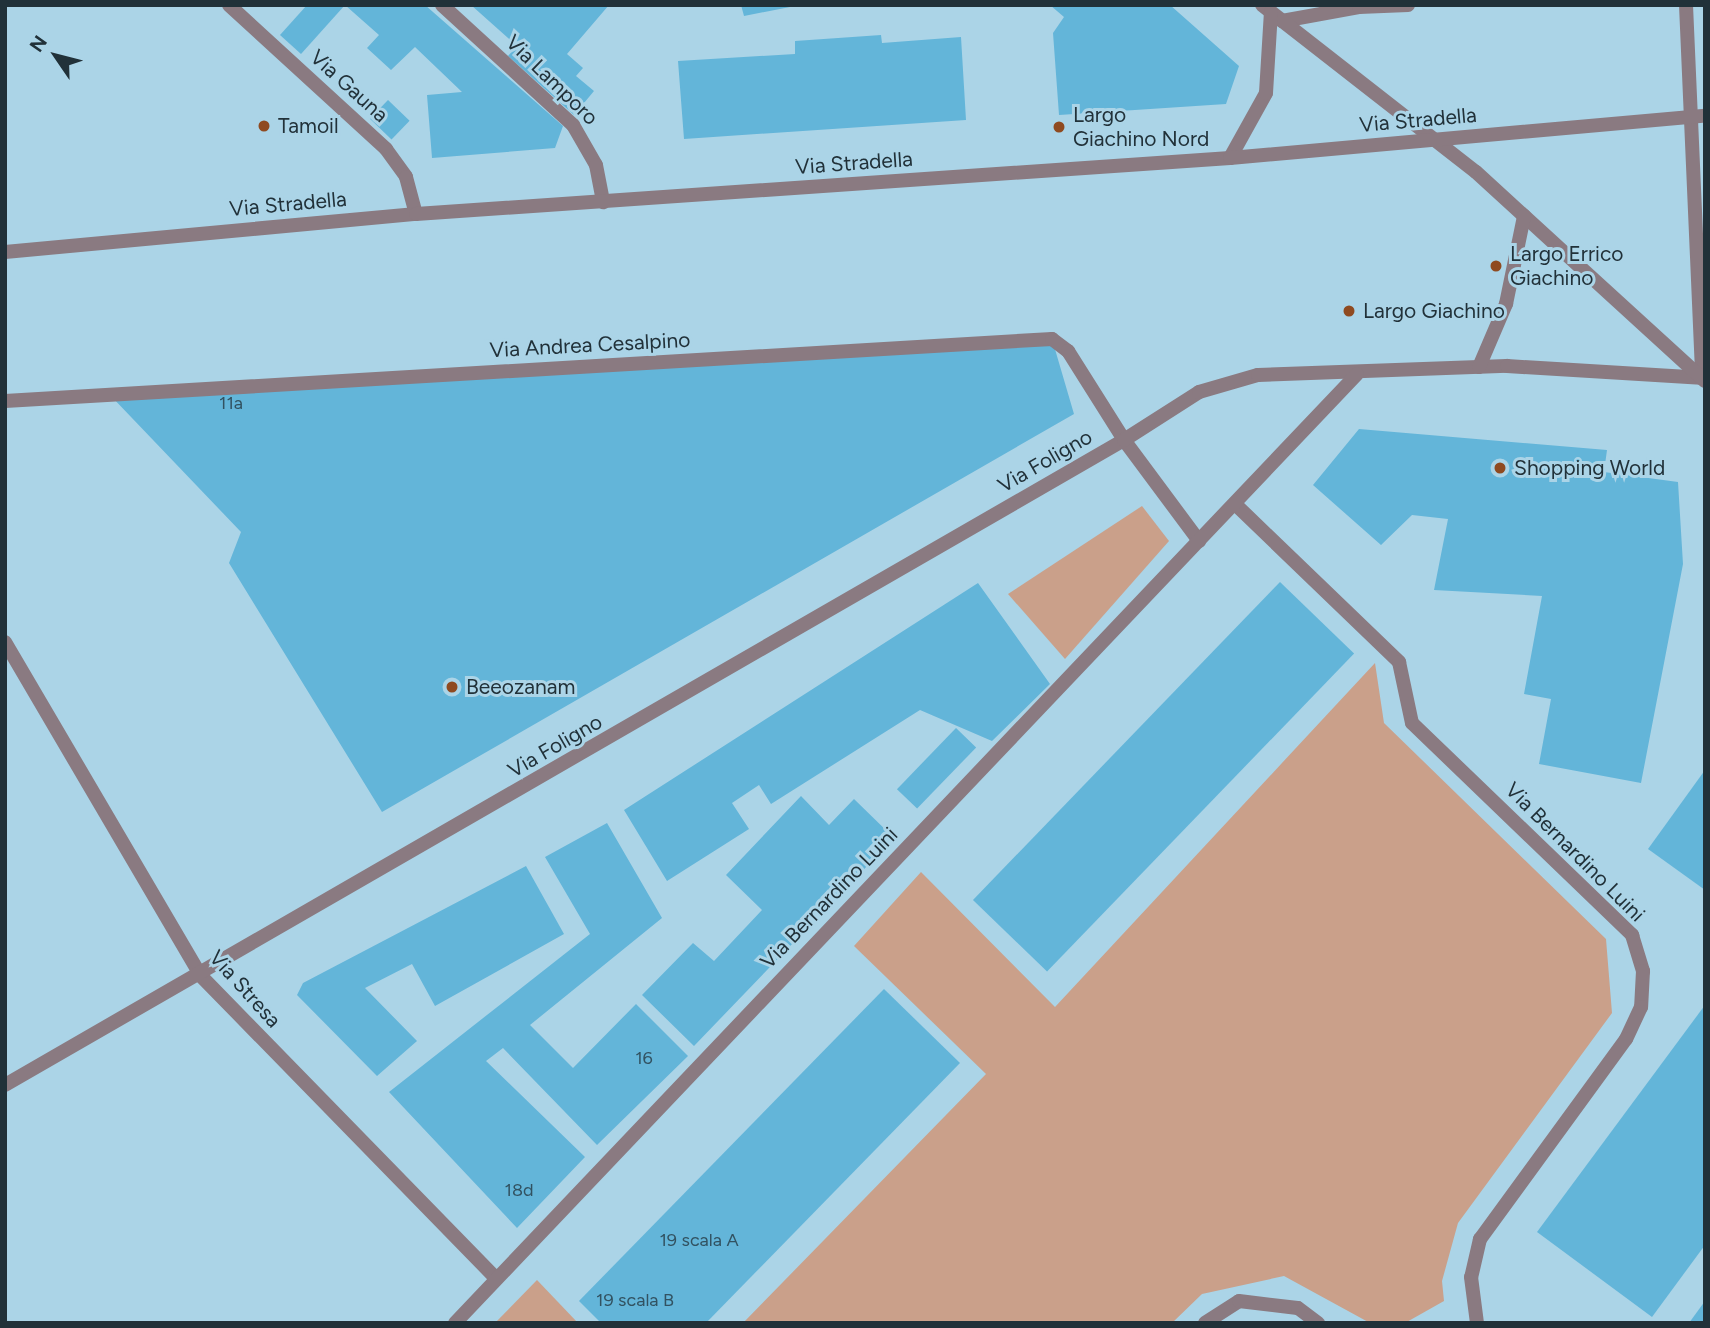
<!DOCTYPE html>
<html>
<head>
<meta charset="utf-8">
<style>
	body { margin:0 }
	#map { position:relative; width:1710px; height:1328px; overflow:hidden; background:#abd4e7; font-family:Figtree,sans-serif }
	div>[style] { position:absolute }
	.green>* { inset:0; background:#caa08a }
	.building>* { inset:0; background:#63b5d9; transform-origin:0 0 }
	.minor>* { height:14px; margin:-7px; padding:0 7px; transform-origin:7px; border-radius:7px; background:#8a7a81 }
	.tertiary>* { height:14px; margin:-7px; padding:0 7px; transform-origin:7px; border-radius:7px; background:#8a7a81 }
	.dots>* { width:19px; height:19px; translate:-50% -50%; box-sizing:border-box; border:4px solid #abd4e7; border-radius:50% }
	span { translate:-50% -50%; white-space:nowrap; text-align:center; line-height:1.15; -webkit-text-stroke:6px #abd4e7; paint-order:stroke }
	.number-label { font-size:18px; color:#325261 }
	.number-label span { -webkit-text-stroke-width:0 }
	.street-label { font-size:21px; color:#213139 }
	.poi-label { font-size:21px; color:#213139 }
	.left { translate:0 -50%; text-align:left }
	.frame { position:absolute; inset:0; border:7px solid #213139; pointer-events:none }
	.north { position:absolute; left:21px; top:21px; width:70px; height:70px; -webkit-text-stroke:5px #abd4e7; paint-order:stroke; rotate:305deg; font-size:19px; font-weight:700; line-height:28px; text-align:center; color:#213139 }
	.north::after { content:''; display:block; margin:auto; width:24px; height:32px; background:#213139; clip-path:polygon(50% 0,100% 100%,50% 72%,0 100%) }
</style>
</head>
<body>
<div id="map">
	<div class="green">
		<div style="clip-path:polygon(1142px 506px,1169px 541px,1065px 659px,1008px 594px)"></div>
		<div style="clip-path:polygon(1375px 663px,1384px 723px,1606px 939px,1612px 1013px,1458px 1223px,1442px 1281px,1444px 1301px,1405px 1323px,1370px 1323px,1284px 1276px,1202px 1294px,1172px 1323px,743px 1323px,986px 1074px,854px 946px,921px 872px,1055px 1007px)"></div>
		<div style="clip-path:polygon(537px 1280px,578px 1323px,495px 1323px)"></div>
	</div>
	<div class="building">
		<div style="clip-path:polygon(307px 5px,345px 5px,301px 54px,280px 35px)"></div>
		<div style="clip-path:polygon(345px 5px,425px 5px,563px 126px,555px 148px,432px 158px,427px 95px,462px 92px,415px 47px,391px 70px,367px 48px,379px 35px)"></div>
		<div style="clip-path:polygon(471px 5px,609px 5px,567px 54px,583px 68px,576px 76px,594px 91px,574px 115px,508px 56px,517px 46px)"></div>
		<div style="clip-path:polygon(741px 5px,789px 5px,790px 7px,744px 16px)"></div>
		<div style="clip-path:polygon(1050px 5px,1170px 5px,1239px 66px,1226px 104px,1059px 115px,1053px 33px,1064px 17px)"></div>
		<div style="clip-path:polygon(881px 35px,882px 43px,961px 37px,966px 120px,684px 139px,678px 61px,795px 54px,795px 41px)"></div>
		<div style="left:388px;top:100px;width:30px;height:26px;rotate:44deg"></div>
		<div style="clip-path:polygon(1052px 339px,1074px 414px,382px 812px,229px 563px,241px 532px,110px 395px)"></div>
		<div style="clip-path:polygon(1359px 429px,1607px 450px,1604px 472px,1678px 482px,1683px 564px,1641px 783px,1539px 764px,1551px 699px,1524px 694px,1542px 596px,1434px 590px,1448px 519px,1412px 515px,1381px 545px,1313px 485px)"></div>
		<div style="left:1280px;top:582px;width:103px;height:442px;rotate:44deg"></div>
		<div style="clip-path:polygon(978px 583px,1050px 684px,992px 741px,920px 710px,771px 804px,759px 785px,732px 803px,749px 829px,667px 881px,624px 810px)"></div>
		<div style="left:956px;top:728px;width:28px;height:85px;rotate:44deg"></div>
		<div style="clip-path:polygon(1705px 770px,1705px 890px,1648px 849px)"></div>
		<div style="clip-path:polygon(801px 796px,829px 825px,854px 799px,894px 838px,694px 1046px,642px 995px,693px 943px,714px 961px,762px 910px,726px 875px)"></div>
		<div style="clip-path:polygon(607px 823px,662px 918px,530px 1025px,573px 1068px,636px 1004px,688px 1056px,597px 1145px,503px 1048px,486px 1061px,585px 1157px,517px 1228px,389px 1092px,590px 934px,545px 857px)"></div>
		<div style="clip-path:polygon(526px 866px,564px 934px,435px 1006px,412px 964px,365px 988px,417px 1041px,377px 1076px,297px 995px,303px 983px)"></div>
		<div style="clip-path:polygon(884px 989px,960px 1063px,706px 1323px,601px 1323px,579px 1301px)"></div>
		<div style="clip-path:polygon(1705px 1005px,1705px 1245px,1652px 1317px,1537px 1232px)"></div>
		<div style="clip-path:polygon(1705px 1301px,1705px 1323px,1689px 1323px)"></div>
	</div>
	<div class="minor">
		<div style="left:229px;top:5px;width:213px;rotate:42.5deg"></div>
		<div style="left:386px;top:149px;width:34px;rotate:54deg"></div>
		<div style="left:406px;top:177px;width:38px;rotate:75deg"></div>
		<div style="left:442px;top:5px;width:178px;rotate:42.5deg"></div>
		<div style="left:573px;top:125px;width:46px;rotate:60.1deg"></div>
		<div style="left:596px;top:165px;width:38px;rotate:79deg"></div>
		<div style="left:1686px;top:5px;width:373px;rotate:87.5deg"></div>
		<div style="left:1282px;top:21px;width:78px;rotate:-10.3deg"></div>
		<div style="left:1359px;top:7px;width:49px;rotate:-2.3deg"></div>
		<div style="left:5px;top:401px;width:1049px;rotate:-3.39deg"></div>
		<div style="left:1052px;top:339px;width:20px;rotate:37deg"></div>
		<div style="left:1068px;top:351px;width:105px;rotate:57.8deg"></div>
		<div style="left:1124px;top:440px;width:126px;rotate:53.4deg"></div>
		<div style="left:1235px;top:504px;width:228px;rotate:43.9deg"></div>
		<div style="left:1399px;top:662px;width:62px;rotate:78deg"></div>
		<div style="left:1412px;top:723px;width:306px;rotate:43.9deg"></div>
		<div style="left:1632px;top:935px;width:38px;rotate:73deg"></div>
		<div style="left:1643px;top:971px;width:36px;rotate:93deg"></div>
		<div style="left:1641px;top:1007px;width:35px;rotate:115deg"></div>
		<div style="left:1626px;top:1039px;width:248px;rotate:126.1deg"></div>
		<div style="left:1480px;top:1239px;width:39px;rotate:103deg"></div>
		<div style="left:1471px;top:1277px;width:46px;rotate:82.6deg"></div>
		<div style="left:5px;top:642px;width:387px;rotate:59.6deg"></div>
		<div style="left:201px;top:976px;width:422px;rotate:45.7deg"></div>
		<div style="left:5px;top:1085px;width:1292px;rotate:-29.96deg"></div>
		<div style="left:1124px;top:440px;width:89px;rotate:-32.6deg"></div>
		<div style="left:1199px;top:392px;width:61px;rotate:-16.1deg"></div>
		<div style="left:1258px;top:375px;width:249px;rotate:-2.1deg"></div>
		<div style="left:1507px;top:366px;width:198px;rotate:3.5deg"></div>
		<div style="left:455px;top:1323px;width:1309px;rotate:-46.45deg"></div>
		<div style="left:1205px;top:1323px;width:40px;rotate:-32.9deg"></div>
		<div style="left:1239px;top:1301px;width:59px;rotate:6.8deg"></div>
		<div style="left:1298px;top:1308px;width:25px;rotate:37deg"></div>
	</div>
	<div class="tertiary">
		<div style="left:1262px;top:5px;width:271px;rotate:38deg"></div>
		<div style="left:1476px;top:172px;width:310px;rotate:42.4deg"></div>
		<div style="left:1230px;top:158px;width:74px;rotate:-61deg"></div>
		<div style="left:1266px;top:93px;width:81px;rotate:-86.5deg"></div>
		<div style="left:5px;top:252px;width:413px;rotate:-5.3deg"></div>
		<div style="left:416px;top:214px;width:816px;rotate:-3.94deg"></div>
		<div style="left:1230px;top:158px;width:477px;rotate:-5.1deg"></div>
		<div style="left:1479px;top:367px;width:69px;rotate:-66.8deg"></div>
		<div style="left:1506px;top:304px;width:90px;rotate:-78.4deg"></div>
	</div>
	<div class="dots">
		<div style="left:264px;top:126px;background:#8f4a20"></div>
		<div style="left:1059px;top:127px;background:#8f4a20"></div>
		<div style="left:1496px;top:266px;background:#8f4a20"></div>
		<div style="left:1349px;top:311px;background:#8f4a20"></div>
		<div style="left:1500px;top:468px;background:#8f4a20"></div>
		<div style="left:452px;top:687px;background:#8f4a20"></div>
	</div>
	<div class="number-label">
		<span style="left:231px;top:403px">11a</span>
		<span style="left:644px;top:1058px">16</span>
		<span style="left:519px;top:1190px">18d</span>
		<span style="left:699px;top:1240px">19 scala A</span>
		<span style="left:635px;top:1300px">19 scala B</span>
	</div>
	<div class="street-label">
		<span style="left:552px;top:80px;rotate:44deg">Via Lamporo</span>
		<span style="left:349px;top:86px;rotate:42deg">Via Gauna</span>
		<span style="left:1418px;top:120px;rotate:-5deg">Via Stradella</span>
		<span style="left:854px;top:163px;rotate:-4deg">Via Stradella</span>
		<span style="left:288px;top:204px;rotate:-5deg">Via Stradella</span>
		<span style="left:590px;top:345px;rotate:-3deg">Via Andrea Cesalpino</span>
		<span style="left:1045px;top:461px;rotate:-30deg">Via Foligno</span>
		<span style="left:555px;top:746px;rotate:-30deg">Via Foligno</span>
		<span style="left:1575px;top:852px;rotate:45deg">Via Bernardino Luini</span>
		<span style="left:829px;top:898px;rotate:-46deg">Via Bernardino Luini</span>
		<span style="left:245px;top:989px;rotate:48deg">Via Stresa</span>
	</div>
	<div class="poi-label">
		<span class="left" style="left:1073px;top:127px">Largo<br>Giachino Nord</span>
		<span class="left" style="left:278px;top:126px">Tamoil</span>
		<span class="left" style="left:1510px;top:266px">Largo Errico<br>Giachino</span>
		<span class="left" style="left:1363px;top:311px">Largo Giachino</span>
		<span class="left" style="left:1514px;top:468px">Shopping World</span>
		<span class="left" style="left:466px;top:687px">Beeozanam</span>
	</div>
	<div class="frame"></div>
	<div class="north">N</div>
</div>
</body>
</html>
